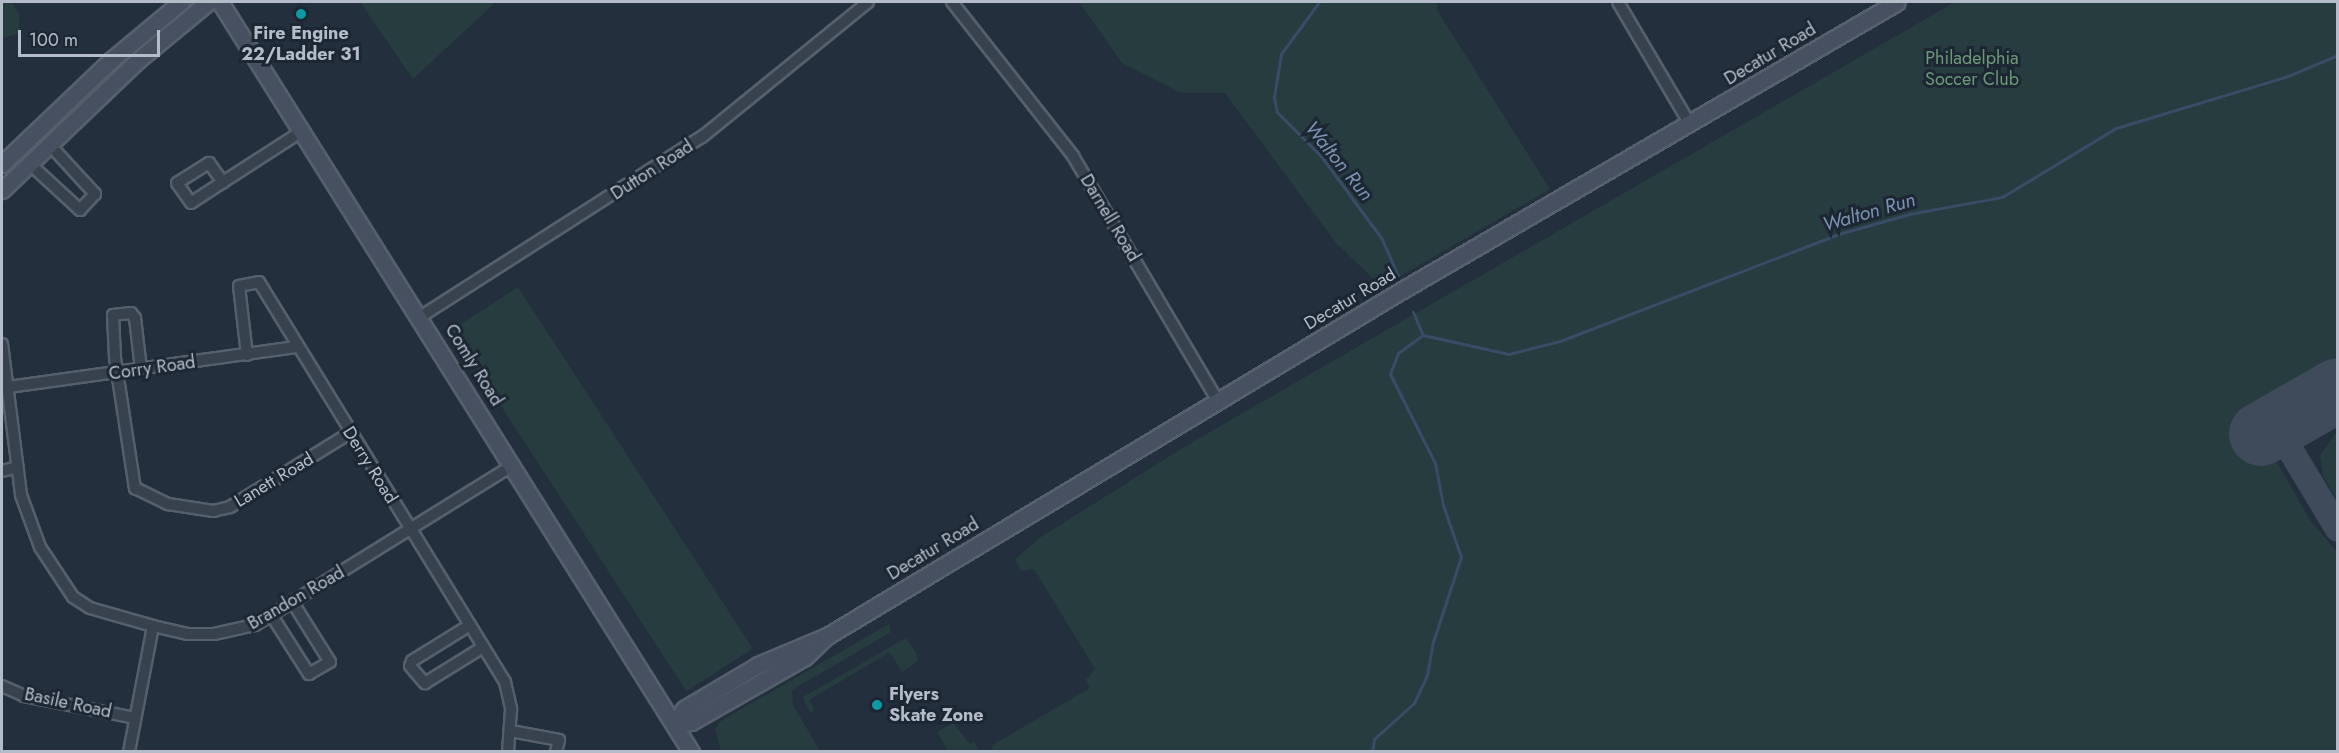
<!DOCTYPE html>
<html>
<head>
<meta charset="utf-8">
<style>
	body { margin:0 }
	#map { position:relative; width:2339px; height:753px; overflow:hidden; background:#242f3e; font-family:Jost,sans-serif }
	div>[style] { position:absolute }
	.green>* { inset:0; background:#263c3f; transform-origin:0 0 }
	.stream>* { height:3px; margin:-1.5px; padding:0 1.5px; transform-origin:1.5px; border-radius:1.5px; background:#394c67 }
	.taxiway>* { height:26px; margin:-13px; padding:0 13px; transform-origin:13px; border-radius:13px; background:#3f4a5a }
	.runway>* { height:64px; margin:-32px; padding:0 32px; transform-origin:32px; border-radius:32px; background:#3f4a5a }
	.roads { filter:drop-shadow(2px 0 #565f6c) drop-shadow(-2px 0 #565f6c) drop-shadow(0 2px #565f6c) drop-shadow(0 -2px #565f6c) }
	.street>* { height:10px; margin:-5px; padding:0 5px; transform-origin:5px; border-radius:5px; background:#38414e }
	.secondary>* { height:15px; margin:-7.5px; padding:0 7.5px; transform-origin:7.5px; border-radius:7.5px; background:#465061 }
	.dots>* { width:16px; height:16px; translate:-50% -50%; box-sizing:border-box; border:3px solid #1d2633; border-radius:50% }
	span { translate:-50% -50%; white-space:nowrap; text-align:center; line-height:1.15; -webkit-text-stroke:6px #1d2633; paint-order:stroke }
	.poi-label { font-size:18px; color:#b4bcc9; font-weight:700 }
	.left { translate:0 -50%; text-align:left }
	.street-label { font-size:18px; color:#b4bcc9 }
	.park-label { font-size:18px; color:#6b9a76 }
	.water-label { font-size:20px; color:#7c92b1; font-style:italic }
	.frame { position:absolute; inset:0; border:3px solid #b4bcc9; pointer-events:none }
	.scale { position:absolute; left:18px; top:30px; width:142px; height:27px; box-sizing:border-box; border:3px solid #b4bcc9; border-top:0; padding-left:8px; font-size:18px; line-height:21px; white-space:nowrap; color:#b4bcc9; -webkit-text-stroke:4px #1d2633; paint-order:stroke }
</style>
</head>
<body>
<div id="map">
	<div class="green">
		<div style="clip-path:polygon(2px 2px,12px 2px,19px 14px,19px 33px,2px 39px)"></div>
		<div style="clip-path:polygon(360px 2px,496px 2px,413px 79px)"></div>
		<div style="clip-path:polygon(1079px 2px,1438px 2px,1437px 10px,1550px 189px,1382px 287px,1336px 243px,1225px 93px,1182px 93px,1122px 63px)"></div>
		<div style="clip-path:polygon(1955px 2px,2337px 2px,2337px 356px,2247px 410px,2310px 520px,2337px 552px,2337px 751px,993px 751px,991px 746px,1090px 688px,1086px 680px,1095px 669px,1034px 569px,1021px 571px,1015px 559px,1041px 537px,1184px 447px)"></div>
		<div style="left:518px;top:287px;width:431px;height:79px;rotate:57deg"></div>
		<div style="clip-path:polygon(2337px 432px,2337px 500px,2323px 476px,2320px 455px)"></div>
		<div style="clip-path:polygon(889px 624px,891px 632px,792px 690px,793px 705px,820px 751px,721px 751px,715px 730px,719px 722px)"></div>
		<div style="clip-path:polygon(906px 638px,917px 654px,917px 662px,902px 672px,890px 652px,809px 700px,815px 710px,810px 713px,803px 697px)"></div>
		<div style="clip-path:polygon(953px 723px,970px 744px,974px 742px,979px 751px,948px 751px,937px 732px)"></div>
	</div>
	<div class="stream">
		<div style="left:1319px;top:2px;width:64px;rotate:126.2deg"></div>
		<div style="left:1281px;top:54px;width:44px;rotate:99.2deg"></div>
		<div style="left:1274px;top:97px;width:15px;rotate:79deg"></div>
		<div style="left:1277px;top:112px;width:62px;rotate:45deg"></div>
		<div style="left:1321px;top:156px;width:103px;rotate:53.7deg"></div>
		<div style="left:1382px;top:239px;width:40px;rotate:66.6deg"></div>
		<div style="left:1413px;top:312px;width:25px;rotate:67deg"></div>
		<div style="left:1423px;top:335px;width:88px;rotate:12.5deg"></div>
		<div style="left:1509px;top:354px;width:53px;rotate:-14.3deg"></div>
		<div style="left:1560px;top:341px;width:302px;rotate:-21deg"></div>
		<div style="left:1842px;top:233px;width:70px;rotate:-15.8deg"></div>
		<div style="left:1909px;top:214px;width:95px;rotate:-10.4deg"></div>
		<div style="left:2002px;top:197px;width:133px;rotate:-31.2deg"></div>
		<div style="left:2116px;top:128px;width:177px;rotate:-16.8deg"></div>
		<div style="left:2285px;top:77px;width:57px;rotate:-22.5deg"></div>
		<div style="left:1372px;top:752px;width:13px;rotate:-81deg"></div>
		<div style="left:1374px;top:739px;width:54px;rotate:-42deg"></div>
		<div style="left:1414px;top:703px;width:31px;rotate:-65deg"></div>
		<div style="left:1427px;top:675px;width:34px;rotate:-80deg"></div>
		<div style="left:1433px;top:642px;width:89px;rotate:-71.8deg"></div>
		<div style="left:1461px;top:557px;width:55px;rotate:-109.1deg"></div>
		<div style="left:1443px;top:505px;width:43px;rotate:-100.8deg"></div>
		<div style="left:1435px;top:463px;width:100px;rotate:-116.8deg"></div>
		<div style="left:1390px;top:374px;width:22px;rotate:-69deg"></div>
		<div style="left:1398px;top:353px;width:31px;rotate:-36deg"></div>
	</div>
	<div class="taxiway">
		<div style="left:2276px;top:426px;width:120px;rotate:59deg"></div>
	</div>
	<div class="runway">
		<div style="left:2261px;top:434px;width:89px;rotate:-29.7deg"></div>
	</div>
	<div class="roads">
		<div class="street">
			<div style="left:952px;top:2px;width:196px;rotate:51.8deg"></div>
			<div style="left:1073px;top:156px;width:285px;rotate:59.4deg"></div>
			<div style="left:1618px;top:2px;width:142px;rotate:59.5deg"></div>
			<div style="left:209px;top:163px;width:24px;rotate:54deg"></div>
			<div style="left:223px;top:182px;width:38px;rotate:147deg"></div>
			<div style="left:191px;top:203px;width:24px;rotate:-125deg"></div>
			<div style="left:177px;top:183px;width:38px;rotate:-32deg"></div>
			<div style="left:30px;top:164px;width:68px;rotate:42.6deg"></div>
			<div style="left:80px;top:210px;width:22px;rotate:-47deg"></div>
			<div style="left:95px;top:194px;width:67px;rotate:-132.6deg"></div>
			<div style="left:223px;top:182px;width:94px;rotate:-32.8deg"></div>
			<div style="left:420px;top:317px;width:335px;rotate:-32.6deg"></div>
			<div style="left:702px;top:137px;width:214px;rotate:-39.1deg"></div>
			<div style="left:2px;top:344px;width:152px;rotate:82.8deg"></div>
			<div style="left:21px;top:495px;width:55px;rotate:69.9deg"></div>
			<div style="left:40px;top:547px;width:60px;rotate:56.6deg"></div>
			<div style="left:73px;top:597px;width:20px;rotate:33deg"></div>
			<div style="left:90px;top:608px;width:66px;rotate:15.9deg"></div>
			<div style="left:153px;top:626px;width:36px;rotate:13deg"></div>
			<div style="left:188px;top:634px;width:26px"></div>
			<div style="left:214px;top:634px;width:42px;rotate:-12.4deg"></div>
			<div style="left:255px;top:625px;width:304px;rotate:-31.8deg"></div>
			<div style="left:247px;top:355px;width:69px;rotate:-96.6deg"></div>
			<div style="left:239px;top:286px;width:20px;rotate:-11deg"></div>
			<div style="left:259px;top:282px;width:470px;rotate:58.4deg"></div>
			<div style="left:505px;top:682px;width:28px;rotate:77deg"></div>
			<div style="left:511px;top:709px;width:43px;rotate:94deg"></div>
			<div style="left:141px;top:369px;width:51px;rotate:-96.7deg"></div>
			<div style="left:135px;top:318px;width:6px;rotate:-129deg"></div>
			<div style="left:131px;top:313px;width:18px;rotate:174deg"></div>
			<div style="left:113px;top:315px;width:43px;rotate:87.3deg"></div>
			<div style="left:115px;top:358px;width:132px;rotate:81.3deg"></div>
			<div style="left:135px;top:488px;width:37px;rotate:26deg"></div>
			<div style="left:168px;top:504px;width:46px;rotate:8.8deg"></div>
			<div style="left:213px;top:511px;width:17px;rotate:-13deg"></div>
			<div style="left:230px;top:507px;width:141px;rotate:-31.7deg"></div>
			<div style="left:8px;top:387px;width:291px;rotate:-7.9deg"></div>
			<div style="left:2px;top:471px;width:16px;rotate:-14deg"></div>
			<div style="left:272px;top:616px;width:69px;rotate:57.5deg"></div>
			<div style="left:309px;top:674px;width:24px;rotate:-30deg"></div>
			<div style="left:330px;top:662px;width:70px;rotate:-122.1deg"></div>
			<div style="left:470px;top:625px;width:68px;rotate:148.2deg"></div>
			<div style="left:412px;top:661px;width:5px;rotate:112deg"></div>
			<div style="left:410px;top:666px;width:23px;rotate:49deg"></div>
			<div style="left:425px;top:683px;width:68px;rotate:-31.8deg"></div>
			<div style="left:2px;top:686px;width:24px;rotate:24deg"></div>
			<div style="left:24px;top:696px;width:113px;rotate:11.2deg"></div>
			<div style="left:511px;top:731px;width:49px;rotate:10.6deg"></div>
			<div style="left:559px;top:740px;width:12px;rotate:104deg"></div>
			<div style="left:129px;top:752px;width:128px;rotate:-79.2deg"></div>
		</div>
		<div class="secondary">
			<div style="left:220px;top:2px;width:886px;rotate:57.87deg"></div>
			<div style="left:2px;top:164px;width:148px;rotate:-43.6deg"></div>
			<div style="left:109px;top:62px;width:94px;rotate:-39.8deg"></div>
			<div style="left:2px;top:190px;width:188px;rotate:-43.7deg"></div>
			<div style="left:138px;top:60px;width:91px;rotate:-39.6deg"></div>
			<div style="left:675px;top:724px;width:17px;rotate:-59deg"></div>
			<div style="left:684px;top:709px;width:86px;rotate:-30.7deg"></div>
			<div style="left:758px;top:665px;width:75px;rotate:-22.8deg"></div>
			<div style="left:827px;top:636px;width:667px;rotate:-31.02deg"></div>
			<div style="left:1399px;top:292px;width:576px;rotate:-30.21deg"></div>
			<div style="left:675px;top:724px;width:16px;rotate:-7deg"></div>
			<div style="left:691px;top:722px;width:131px;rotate:-29.7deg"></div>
			<div style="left:805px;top:657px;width:29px;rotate:-44deg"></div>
		</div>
	</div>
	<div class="dots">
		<div style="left:301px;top:14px;background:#0f9aa8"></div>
		<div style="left:877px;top:705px;background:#0f9aa8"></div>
	</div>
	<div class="poi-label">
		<span style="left:301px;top:44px">Fire Engine<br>22/Ladder 31</span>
		<span class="left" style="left:889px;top:705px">Flyers<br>Skate Zone</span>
	</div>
	<div class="street-label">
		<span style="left:1770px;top:54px;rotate:-31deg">Decatur Road</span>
		<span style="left:652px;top:170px;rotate:-33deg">Dutton Road</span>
		<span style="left:1110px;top:218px;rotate:59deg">Darnell Road</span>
		<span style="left:1350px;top:299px;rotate:-31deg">Decatur Road</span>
		<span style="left:474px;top:365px;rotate:58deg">Comly Road</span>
		<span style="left:152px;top:368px;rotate:-8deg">Corry Road</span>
		<span style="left:370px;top:465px;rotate:58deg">Derry Road</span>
		<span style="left:274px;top:480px;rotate:-31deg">Lanett Road</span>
		<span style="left:933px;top:549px;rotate:-31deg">Decatur Road</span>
		<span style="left:296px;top:598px;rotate:-30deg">Brandon Road</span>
		<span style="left:68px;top:703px;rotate:12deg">Basile Road</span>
	</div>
	<div class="park-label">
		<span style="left:1972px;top:69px">Philadelphia<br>Soccer Club</span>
	</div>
	<div class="water-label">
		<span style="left:1339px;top:161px;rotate:51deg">Walton Run</span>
		<span style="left:1869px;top:212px;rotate:-16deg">Walton Run</span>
	</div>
	<div class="frame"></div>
	<div class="scale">100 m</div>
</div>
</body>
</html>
